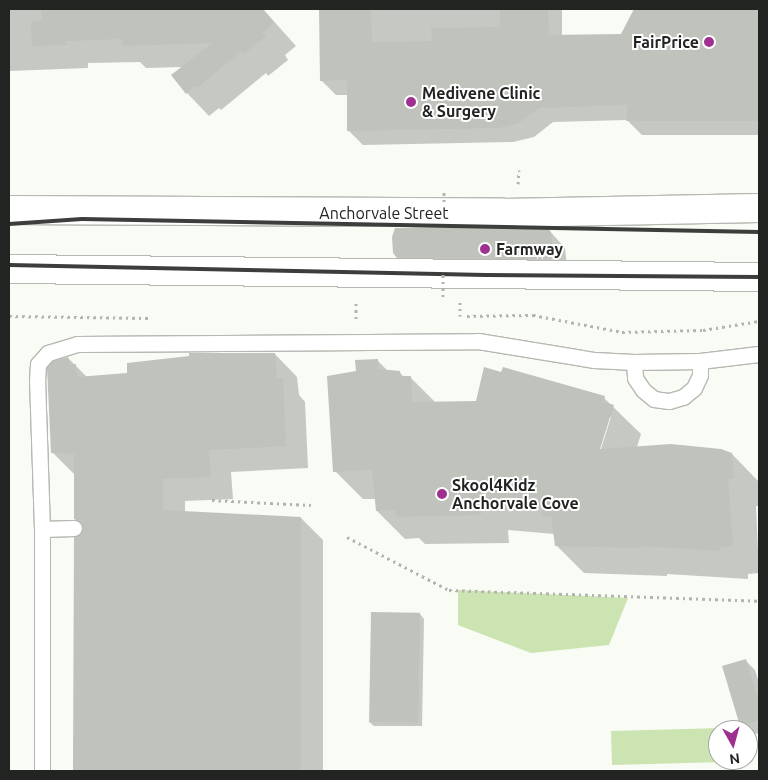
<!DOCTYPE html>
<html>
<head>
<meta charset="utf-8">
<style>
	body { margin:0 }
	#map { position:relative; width:768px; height:780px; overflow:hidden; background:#f8fcf4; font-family:Ubuntu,sans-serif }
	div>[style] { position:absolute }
	.green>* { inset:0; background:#cce3b2 }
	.shadow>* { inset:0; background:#0003 }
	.building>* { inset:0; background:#bfc3bb; transform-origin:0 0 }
	.path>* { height:3px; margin-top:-1.5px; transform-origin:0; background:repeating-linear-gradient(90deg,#b2b5af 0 2.5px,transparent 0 6.5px) }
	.roads { filter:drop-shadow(1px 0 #b6b9b2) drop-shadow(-1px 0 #b6b9b2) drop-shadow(0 1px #b6b9b2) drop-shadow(0 -1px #b6b9b2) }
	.lane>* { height:15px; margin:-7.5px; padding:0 7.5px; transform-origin:7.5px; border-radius:7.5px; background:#fff }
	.secondary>* { height:28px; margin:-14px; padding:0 14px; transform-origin:14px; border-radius:14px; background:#fff }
	.rail>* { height:4px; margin:-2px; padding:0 2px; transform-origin:2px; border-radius:2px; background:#3c3e3b }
	.path-bridge>* { height:3px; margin-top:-1.5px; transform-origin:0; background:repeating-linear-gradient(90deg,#b2b5af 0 2.5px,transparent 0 6.5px) }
	.dots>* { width:14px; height:14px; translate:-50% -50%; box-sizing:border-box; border:2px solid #fff; border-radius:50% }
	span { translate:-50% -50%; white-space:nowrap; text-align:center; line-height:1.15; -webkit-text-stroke:4px #fff; paint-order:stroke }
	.poi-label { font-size:16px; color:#222421; font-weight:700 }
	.right { translate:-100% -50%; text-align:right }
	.left { translate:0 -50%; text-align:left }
	.street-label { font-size:16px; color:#222421 }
	.frame { position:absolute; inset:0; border:10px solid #222421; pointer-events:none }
	.north { position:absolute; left:708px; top:720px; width:50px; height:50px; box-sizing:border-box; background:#fff; border:1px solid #a7a7a6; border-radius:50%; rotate:173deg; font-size:14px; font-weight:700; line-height:20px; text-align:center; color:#222421 }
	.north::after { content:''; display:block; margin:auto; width:18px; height:22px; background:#9e308f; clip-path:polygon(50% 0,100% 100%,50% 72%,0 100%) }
</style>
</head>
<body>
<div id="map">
	<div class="green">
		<div style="clip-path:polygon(458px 590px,628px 598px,609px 645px,531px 653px,458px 625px)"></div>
		<div style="clip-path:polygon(722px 728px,718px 730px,718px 760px,723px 760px,723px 762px,612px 765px,611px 731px)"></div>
	</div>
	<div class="shadow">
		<div style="clip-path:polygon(9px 9px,247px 9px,251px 13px,256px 9px,263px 9px,296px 46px,285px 55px,288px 60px,268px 76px,266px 73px,221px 110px,219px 108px,209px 116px,187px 93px,183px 67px,146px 68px,140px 62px,88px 63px,88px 68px,9px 71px)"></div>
		<div style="clip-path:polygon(320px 9px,562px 9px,562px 36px,622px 35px,636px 9px,759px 9px,759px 135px,642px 135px,627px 120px,553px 122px,534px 137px,513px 142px,363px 145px,348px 130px,348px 95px,336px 95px,321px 80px)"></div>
		<div style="clip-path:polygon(548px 229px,565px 248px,567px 265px,412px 271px,398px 257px)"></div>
		<div style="clip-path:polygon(275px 354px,297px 377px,299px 395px,305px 402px,308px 468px,231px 472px,233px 499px,185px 501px,185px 512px,301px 518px,323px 540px,323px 771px,74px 771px,76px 538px,80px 537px,85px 528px,76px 518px,75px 475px,52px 452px,68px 358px,88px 378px,128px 375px)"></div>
		<div style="clip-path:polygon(evenodd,377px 360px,388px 371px,400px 373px,404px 377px,410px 377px,436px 403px,604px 398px,641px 434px,637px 447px,732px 454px,759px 482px,759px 506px,756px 506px,759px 573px,748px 574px,748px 579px,667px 574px,667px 576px,584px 573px,556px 545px,554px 534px,508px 530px,509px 543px,425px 544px,419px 538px,405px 539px,377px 511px,376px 499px,363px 499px,335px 471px,357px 372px,377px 360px,609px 417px,611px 417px,599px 455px,597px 454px,609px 417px)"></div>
		<div style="clip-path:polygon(420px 614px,424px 619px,422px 726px,374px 726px,369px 722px)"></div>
		<div style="clip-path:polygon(745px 660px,755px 670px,759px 683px,759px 733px,751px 735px,741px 725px)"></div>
	</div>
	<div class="building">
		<div style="clip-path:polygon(41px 9px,263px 9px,274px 23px,263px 32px,266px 36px,244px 54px,242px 51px,197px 88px,195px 86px,186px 94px,171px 75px,212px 43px,122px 46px,122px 39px,66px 41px,66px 45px,32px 46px,31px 22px,42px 21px)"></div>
		<div style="clip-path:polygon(319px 9px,371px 9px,372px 42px,432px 41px,431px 28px,500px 27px,500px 9px,548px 9px,549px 35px,621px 34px,634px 9px,759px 9px,759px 121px,626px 121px,628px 105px,539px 108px,519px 123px,498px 128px,347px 131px,347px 80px,320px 81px)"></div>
		<div style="clip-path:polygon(395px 228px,548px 228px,551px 232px,553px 250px,548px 259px,397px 258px,393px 253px,392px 237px)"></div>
		<div style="clip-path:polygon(189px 353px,275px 353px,277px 378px,283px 378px,286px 446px,209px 450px,211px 477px,163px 479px,163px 510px,301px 517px,301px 771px,73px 771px,74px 537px,82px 533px,83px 527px,82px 523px,74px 519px,74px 454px,51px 453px,47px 368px,53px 361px,68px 357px,71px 365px,76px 364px,77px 377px,127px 373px,127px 363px,189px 356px)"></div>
		<div style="clip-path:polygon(378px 359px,379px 369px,400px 371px,401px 376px,411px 376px,412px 402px,476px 401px,484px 367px,501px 372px,503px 367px,605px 396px,604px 402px,614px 405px,600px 449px,671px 444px,721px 449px,732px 453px,734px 479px,728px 479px,733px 546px,720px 547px,721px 551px,639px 546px,639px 548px,555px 546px,551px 516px,543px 517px,542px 508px,481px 502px,481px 515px,396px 517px,395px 510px,376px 511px,372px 470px,333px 472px,327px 376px,356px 371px,355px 360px)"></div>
		<div style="left:371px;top:612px;width:49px;height:110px;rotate:1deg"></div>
		<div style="clip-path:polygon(746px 659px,759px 702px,759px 720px,740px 726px,722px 666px)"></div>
	</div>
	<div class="path">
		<div style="left:518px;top:184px;width:14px;rotate:-86deg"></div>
		<div style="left:460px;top:302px;width:14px;rotate:90deg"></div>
		<div style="left:356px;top:303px;width:16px;rotate:90deg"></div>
		<div style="left:9px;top:316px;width:140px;rotate:0.8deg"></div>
		<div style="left:467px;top:316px;width:66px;rotate:-0.9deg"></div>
		<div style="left:533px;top:315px;width:91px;rotate:10.8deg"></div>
		<div style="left:622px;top:332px;width:81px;rotate:-1.4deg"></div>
		<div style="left:703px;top:330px;width:57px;rotate:-9.1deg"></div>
		<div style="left:212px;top:500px;width:99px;rotate:2.9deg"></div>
		<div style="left:347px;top:537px;width:115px;rotate:27.5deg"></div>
		<div style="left:449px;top:590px;width:310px;rotate:2deg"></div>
	</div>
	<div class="roads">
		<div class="lane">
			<div style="left:634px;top:362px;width:16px;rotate:86deg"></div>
			<div style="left:635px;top:378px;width:14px;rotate:56deg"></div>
			<div style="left:643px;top:390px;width:14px;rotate:39deg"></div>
			<div style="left:654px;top:399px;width:15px;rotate:8deg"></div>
			<div style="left:669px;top:401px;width:15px;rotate:-16deg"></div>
			<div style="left:683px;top:397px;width:14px;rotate:-39deg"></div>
			<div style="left:694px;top:388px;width:14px;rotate:-65deg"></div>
			<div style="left:700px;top:375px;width:14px;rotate:-90deg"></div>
			<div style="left:42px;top:529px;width:32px;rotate:-2deg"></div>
			<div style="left:42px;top:771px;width:242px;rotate:-90deg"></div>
			<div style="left:42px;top:529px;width:147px;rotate:-91.9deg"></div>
			<div style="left:37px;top:382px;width:18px;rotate:-87deg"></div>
			<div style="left:38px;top:364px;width:15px;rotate:-48deg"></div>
			<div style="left:48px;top:353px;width:31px;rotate:-17deg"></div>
			<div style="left:78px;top:344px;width:400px;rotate:-0.4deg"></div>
			<div style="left:478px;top:341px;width:118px;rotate:9.3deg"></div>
			<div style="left:594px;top:360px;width:40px;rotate:2.9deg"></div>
			<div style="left:634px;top:362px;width:66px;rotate:-0.9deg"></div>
			<div style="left:700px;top:361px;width:59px;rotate:-6.8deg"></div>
		</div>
		<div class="secondary">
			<div style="left:9px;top:210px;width:494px;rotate:0.3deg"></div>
			<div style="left:503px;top:213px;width:256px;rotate:-1.1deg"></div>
			<div style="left:9px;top:269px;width:750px;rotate:0.61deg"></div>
		</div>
	</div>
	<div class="rail">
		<div style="left:9px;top:224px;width:73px;rotate:-3.9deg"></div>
		<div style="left:82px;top:219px;width:677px;rotate:1.1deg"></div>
		<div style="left:9px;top:265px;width:477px;rotate:1.2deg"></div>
		<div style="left:486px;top:275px;width:273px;rotate:0.4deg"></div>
	</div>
	<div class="path-bridge">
		<div style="left:444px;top:215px;width:25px;rotate:-90deg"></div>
		<div style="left:443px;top:297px;width:25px;rotate:-90deg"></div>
	</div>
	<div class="dots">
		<div style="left:709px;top:42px;background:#9e308f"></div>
		<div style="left:411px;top:102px;background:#9e308f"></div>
		<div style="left:485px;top:249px;background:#9e308f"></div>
		<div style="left:442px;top:494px;background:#9e308f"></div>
	</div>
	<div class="poi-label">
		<span class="right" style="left:699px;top:42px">FairPrice</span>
		<span class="left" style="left:422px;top:102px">Medivene Clinic<br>&amp; Surgery</span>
		<span class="left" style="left:496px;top:249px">Farmway</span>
		<span class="left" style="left:452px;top:494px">Skool4Kidz<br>Anchorvale Cove</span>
	</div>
	<div class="street-label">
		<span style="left:384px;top:213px">Anchorvale Street</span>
	</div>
	<div class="frame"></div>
	<div class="north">N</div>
</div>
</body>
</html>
